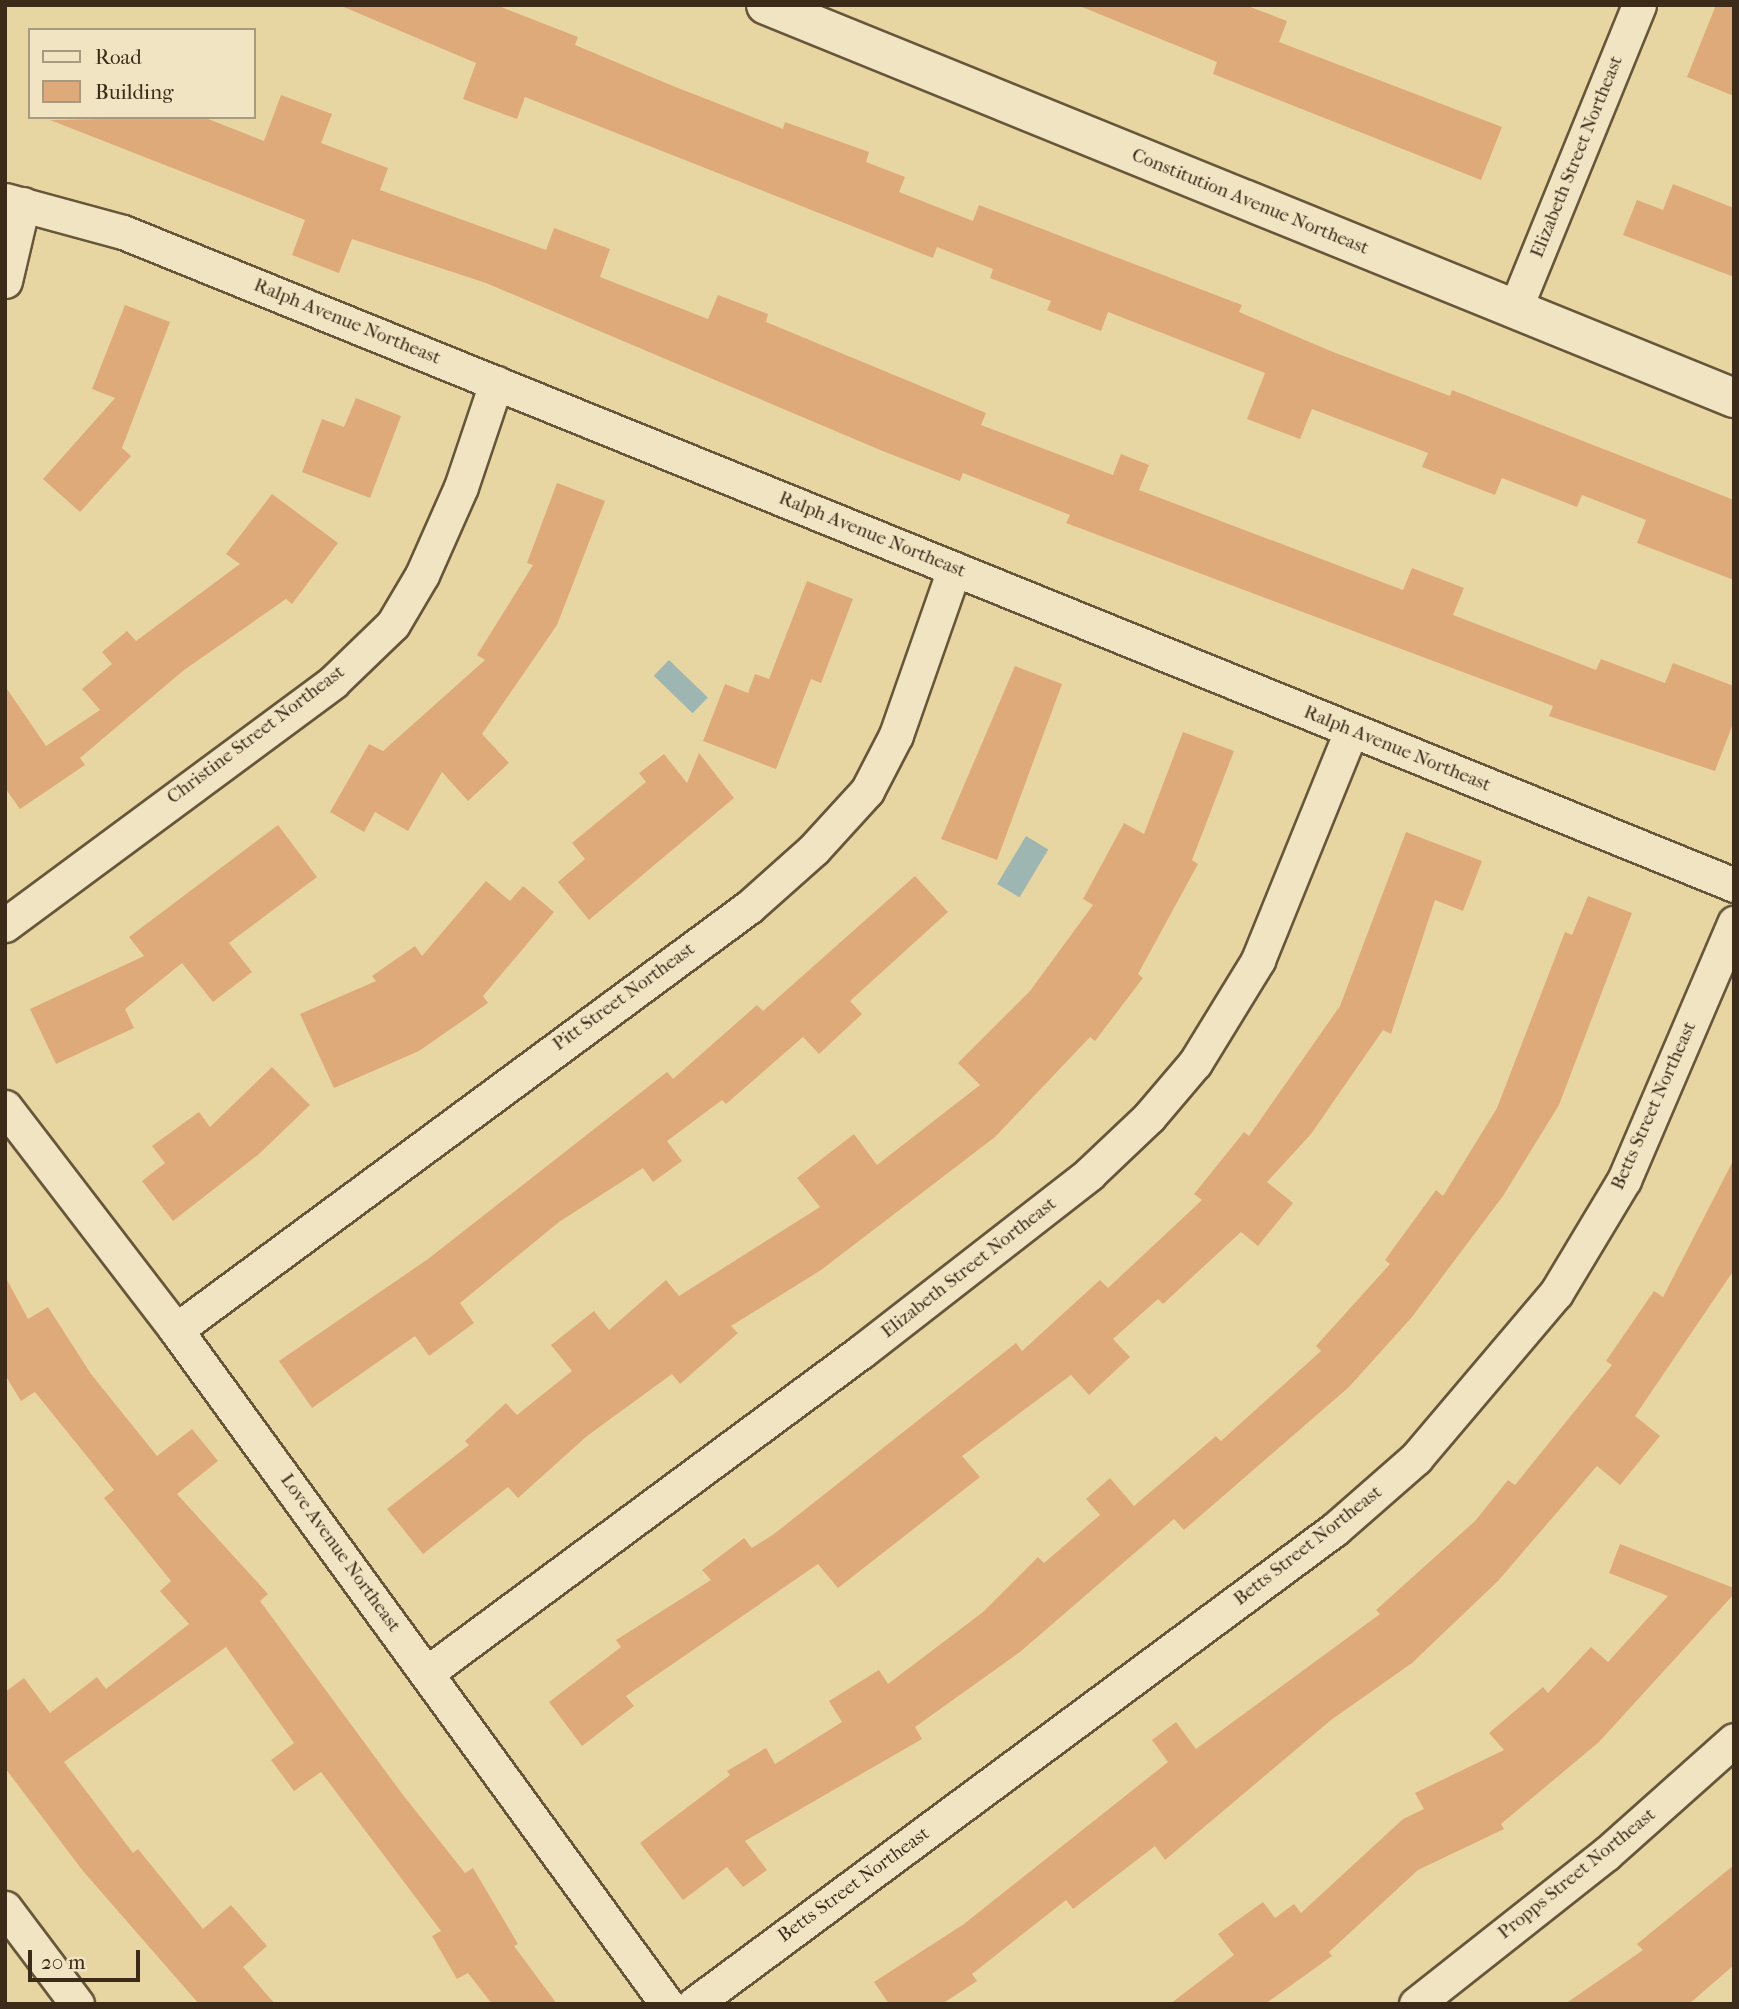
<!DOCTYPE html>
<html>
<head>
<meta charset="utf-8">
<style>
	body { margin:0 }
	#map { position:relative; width:1739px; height:2009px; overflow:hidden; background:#e8d6a2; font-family:"IM FELL French Canon",serif }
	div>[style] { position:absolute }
	.water>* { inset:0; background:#9eb6b2; transform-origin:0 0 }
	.building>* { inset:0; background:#dfaa7a }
	.roads { filter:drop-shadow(2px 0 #67563a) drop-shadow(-2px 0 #67563a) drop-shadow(0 2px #67563a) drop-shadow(0 -2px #67563a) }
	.street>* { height:33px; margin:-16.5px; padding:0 16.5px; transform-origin:16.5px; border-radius:16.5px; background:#f0e4c3 }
	.secondary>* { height:38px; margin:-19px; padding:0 19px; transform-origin:19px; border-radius:19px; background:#f0e4c3 }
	span { translate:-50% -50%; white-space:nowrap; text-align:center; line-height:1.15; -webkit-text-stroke:6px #f0e4c3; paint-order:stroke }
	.street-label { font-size:19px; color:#3c2b18 }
	.frame { position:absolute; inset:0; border:7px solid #3c2b18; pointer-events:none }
	.legend { position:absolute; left:28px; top:28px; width:228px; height:91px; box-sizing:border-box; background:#f0e4c3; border:2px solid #a89a7f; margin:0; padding:9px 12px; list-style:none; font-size:21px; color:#3c2b18 }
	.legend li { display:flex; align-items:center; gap:14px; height:35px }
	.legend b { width:35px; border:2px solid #a89a7f }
	.scale { position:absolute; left:28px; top:1950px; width:112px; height:32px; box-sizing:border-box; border:4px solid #3c2b18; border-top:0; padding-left:9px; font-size:21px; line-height:24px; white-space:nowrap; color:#3c2b18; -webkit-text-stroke:5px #f0e4c3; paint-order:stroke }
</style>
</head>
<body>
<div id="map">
	<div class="water">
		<div style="left:669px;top:660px;width:54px;height:22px;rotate:44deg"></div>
		<div style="left:1026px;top:836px;width:26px;height:56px;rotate:31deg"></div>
	</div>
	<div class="building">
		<div style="clip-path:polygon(339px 5px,496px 5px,578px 37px,575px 45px,673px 86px,783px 129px,785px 122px,869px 152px,866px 162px,905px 177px,899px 192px,973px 221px,979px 205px,1242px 305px,1239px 312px,1333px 352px,1450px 396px,1452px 390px,1734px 500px,1734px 580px,1637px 543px,1646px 520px,1582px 495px,1577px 507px,1502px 478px,1495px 495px,1422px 467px,1428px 453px,1312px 409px,1300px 439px,1247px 419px,1265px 373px,1108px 312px,1101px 331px,1047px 310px,1051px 301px,990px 278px,993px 269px,937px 247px,933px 258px,525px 97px,517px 119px,463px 99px,476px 63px)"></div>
		<div style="clip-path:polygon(1077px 5px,1245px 5px,1287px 21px,1279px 42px,1502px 127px,1481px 180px,1213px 74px,1217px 62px)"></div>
		<div style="clip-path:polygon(1716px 5px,1734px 5px,1734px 96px,1687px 77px)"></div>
		<div style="clip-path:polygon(281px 95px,332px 114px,321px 143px,388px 168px,380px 190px,546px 250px,554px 228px,610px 249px,600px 277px,708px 319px,718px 295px,768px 314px,766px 322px,986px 413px,981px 425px,1113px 475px,1121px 454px,1149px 465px,1139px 490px,1403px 590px,1412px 568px,1464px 588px,1453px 615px,1596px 670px,1601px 659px,1665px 683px,1673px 663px,1734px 686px,1734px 721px,1715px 771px,1549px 716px,1553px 706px,1066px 523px,1070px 515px,963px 473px,960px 481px,885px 452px,486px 283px,352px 239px,339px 273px,292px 255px,305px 220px,50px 120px,203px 117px,264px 141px)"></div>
		<div style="clip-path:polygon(1673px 184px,1734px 208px,1734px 277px,1623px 235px,1637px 200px,1663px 210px)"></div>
		<div style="clip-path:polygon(125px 305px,170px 322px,122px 448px,131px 456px,80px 512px,43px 479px,115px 398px,92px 389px)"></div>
		<div style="clip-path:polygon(356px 398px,401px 416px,370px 498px,302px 472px,322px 419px,344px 427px)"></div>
		<div style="clip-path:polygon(557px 483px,605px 501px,557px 625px,482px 734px,509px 763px,468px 801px,442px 772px,408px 831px,375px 812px,364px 832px,330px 812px,369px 744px,383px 751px,485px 660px,477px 655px,533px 565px,527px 563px)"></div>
		<div style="clip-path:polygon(272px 494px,338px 543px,292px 604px,286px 599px,184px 670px,80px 758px,85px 765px,20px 809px,5px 788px,5px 686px,46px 746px,100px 710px,82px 689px,112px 664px,102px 652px,127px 631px,136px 641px,240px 564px,226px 554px)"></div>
		<div style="clip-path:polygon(807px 581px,853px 599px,821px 683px,811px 679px,776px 769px,703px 741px,725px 684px,748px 693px,755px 674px,769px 679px)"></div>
		<div style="clip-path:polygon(1015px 666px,1062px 684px,997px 860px,941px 839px)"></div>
		<div style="clip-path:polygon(1183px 732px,1234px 751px,1192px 860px,1198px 864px,1138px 974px,1143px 978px,1095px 1041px,1090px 1037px,995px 1137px,821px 1270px,731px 1326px,738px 1333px,680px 1384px,672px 1374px,587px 1436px,518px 1498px,508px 1487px,423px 1554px,387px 1509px,469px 1445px,465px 1441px,506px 1403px,517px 1415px,572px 1371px,551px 1345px,594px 1311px,609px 1330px,666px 1280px,679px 1296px,820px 1207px,797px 1178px,854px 1134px,877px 1165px,980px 1085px,958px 1063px,1030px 991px,1093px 905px,1083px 899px,1124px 823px,1144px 834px)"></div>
		<div style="clip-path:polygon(699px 753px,734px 798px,589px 920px,558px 882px,585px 859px,572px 843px,646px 782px,639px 773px,664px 754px,687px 783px)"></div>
		<div style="clip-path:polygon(278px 825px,317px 877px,229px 943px,252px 972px,213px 1002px,182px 963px,125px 1009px,134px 1028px,56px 1064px,30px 1009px,144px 956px,129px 937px)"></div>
		<div style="clip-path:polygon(1406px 832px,1482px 861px,1463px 911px,1435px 900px,1391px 1034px,1383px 1030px,1311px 1134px,1267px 1182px,1293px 1203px,1258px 1246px,1241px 1232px,1163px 1304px,1158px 1299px,1113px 1339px,1130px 1357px,1089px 1395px,1071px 1375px,962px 1456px,980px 1477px,838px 1588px,818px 1564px,626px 1696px,634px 1706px,582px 1746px,549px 1702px,621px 1647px,616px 1640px,711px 1580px,702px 1570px,744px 1538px,752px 1548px,774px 1534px,1016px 1343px,1022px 1351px,1100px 1280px,1108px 1288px,1202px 1200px,1194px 1194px,1244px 1132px,1249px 1136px,1340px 1006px)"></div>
		<div style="clip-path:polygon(915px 876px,948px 912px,850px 1001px,862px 1014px,819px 1054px,803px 1037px,726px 1104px,722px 1100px,667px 1141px,682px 1161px,653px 1182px,643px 1168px,559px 1222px,460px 1303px,474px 1323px,429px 1356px,415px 1336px,312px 1408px,279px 1361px,428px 1259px,667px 1072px,673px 1079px,757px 1005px,763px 1011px)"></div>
		<div style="clip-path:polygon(486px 881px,510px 901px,523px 886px,554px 912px,483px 996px,488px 1003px,419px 1051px,334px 1088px,300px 1014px,376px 981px,372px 976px,415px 946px,422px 956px)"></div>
		<div style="clip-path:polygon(1588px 896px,1632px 913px,1559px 1105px,1503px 1196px,1412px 1317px,1349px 1387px,1184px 1530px,1174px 1519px,1020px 1652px,915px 1727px,922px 1739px,745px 1841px,767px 1870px,743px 1887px,727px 1867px,683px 1900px,640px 1843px,730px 1775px,727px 1771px,766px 1748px,775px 1764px,842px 1722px,829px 1701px,879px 1670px,888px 1684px,983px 1612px,1038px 1557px,1044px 1563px,1100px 1515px,1086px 1499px,1110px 1478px,1134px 1506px,1216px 1436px,1221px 1441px,1321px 1351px,1316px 1346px,1390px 1264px,1385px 1260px,1436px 1190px,1443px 1196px,1497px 1108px,1565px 932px,1572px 935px)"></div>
		<div style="clip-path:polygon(272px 1067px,310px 1105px,259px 1154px,173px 1221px,142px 1181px,165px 1163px,152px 1146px,199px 1112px,210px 1127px)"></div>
		<div style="clip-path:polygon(1734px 1159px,1734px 1270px,1635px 1416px,1660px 1436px,1620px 1485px,1597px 1466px,1498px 1581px,1412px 1663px,1331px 1720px,1165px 1860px,1155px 1846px,1073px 1909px,1066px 1900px,972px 1974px,977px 1981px,942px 2004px,889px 2004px,874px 1982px,964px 1924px,1168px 1762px,1152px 1740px,1176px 1722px,1196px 1749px,1380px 1614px,1376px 1610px,1475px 1521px,1508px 1480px,1515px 1485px,1612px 1365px,1606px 1361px,1654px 1291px,1663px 1297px)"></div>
		<div style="clip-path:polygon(5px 1276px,28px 1319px,48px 1307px,91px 1374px,157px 1456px,192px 1429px,218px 1461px,177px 1494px,268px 1594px,260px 1601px,403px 1795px,465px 1873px,473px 1868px,518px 1944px,514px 1946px,557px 2004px,492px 2004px,468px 1973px,457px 1979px,432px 1936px,441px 1931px,321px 1772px,294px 1791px,271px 1760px,294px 1743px,226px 1647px,64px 1762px,133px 1853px,138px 1849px,203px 1929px,231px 1905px,267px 1946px,243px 1967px,275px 2004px,199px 2004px,83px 1871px,5px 1768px,5px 1692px,24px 1678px,50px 1713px,97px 1677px,106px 1689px,189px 1624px,160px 1591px,171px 1581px,104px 1498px,114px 1490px,35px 1392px,21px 1401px,5px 1375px)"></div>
		<div style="clip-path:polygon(1620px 1544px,1734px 1588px,1734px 1594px,1599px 1742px,1501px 1824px,1504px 1829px,1418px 1870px,1329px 1952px,1332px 1956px,1265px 2004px,1170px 2004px,1234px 1955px,1218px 1934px,1263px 1902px,1275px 1918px,1294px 1904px,1301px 1913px,1403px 1819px,1424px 1809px,1415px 1793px,1504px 1750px,1489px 1733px,1543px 1687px,1548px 1693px,1591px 1647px,1608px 1662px,1668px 1596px,1609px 1573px)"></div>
		<div style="clip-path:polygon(1734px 1865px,1734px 1965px,1689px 2004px,1565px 2004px,1643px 1950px,1637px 1944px)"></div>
	</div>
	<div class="roads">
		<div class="street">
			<div style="left:5px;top:200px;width:122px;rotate:15.2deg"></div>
			<div style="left:123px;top:232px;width:1738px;rotate:22.06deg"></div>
			<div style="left:5px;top:281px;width:79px;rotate:-76.8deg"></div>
			<div style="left:1515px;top:309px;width:328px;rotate:-67.8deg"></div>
			<div style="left:5px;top:925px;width:408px;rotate:-36.5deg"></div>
			<div style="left:333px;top:682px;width:83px;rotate:-44deg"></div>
			<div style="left:393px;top:624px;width:57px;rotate:-59.4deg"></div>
			<div style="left:422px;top:575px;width:96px;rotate:-66.1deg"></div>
			<div style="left:461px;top:487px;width:110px;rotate:-71.4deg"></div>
			<div style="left:5px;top:1107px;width:281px;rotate:52.5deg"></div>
			<div style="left:176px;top:1330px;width:834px;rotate:53.93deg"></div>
			<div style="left:176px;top:1330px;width:712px;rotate:-36.44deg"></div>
			<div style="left:749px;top:907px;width:87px;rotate:-41.7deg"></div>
			<div style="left:814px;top:849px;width:79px;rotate:-47.6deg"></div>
			<div style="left:867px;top:791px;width:63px;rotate:-62.6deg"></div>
			<div style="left:896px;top:735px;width:176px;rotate:-70.7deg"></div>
			<div style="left:428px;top:1672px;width:540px;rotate:-36.49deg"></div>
			<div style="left:862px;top:1351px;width:288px;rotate:-37.9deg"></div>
			<div style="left:1089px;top:1174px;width:83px;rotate:-43.5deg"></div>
			<div style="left:1149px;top:1117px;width:71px;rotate:-49.6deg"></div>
			<div style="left:1195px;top:1063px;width:121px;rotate:-58.5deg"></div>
			<div style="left:1258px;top:960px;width:247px;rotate:-67.9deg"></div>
			<div style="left:5px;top:1908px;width:120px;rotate:53.1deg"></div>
			<div style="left:694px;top:2004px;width:798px;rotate:-36.54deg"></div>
			<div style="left:1335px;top:1529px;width:108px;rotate:-41.2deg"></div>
			<div style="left:1416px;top:1458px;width:216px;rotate:-49.7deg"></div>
			<div style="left:1556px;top:1293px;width:132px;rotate:-59deg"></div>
			<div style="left:1624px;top:1180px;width:280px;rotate:-66.8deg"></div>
			<div style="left:1416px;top:2004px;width:242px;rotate:-38.3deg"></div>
			<div style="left:1606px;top:1854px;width:171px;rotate:-41.7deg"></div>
		</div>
		<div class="secondary">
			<div style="left:766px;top:5px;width:1045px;rotate:22.1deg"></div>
		</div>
	</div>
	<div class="street-label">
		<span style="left:1577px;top:157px;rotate:-68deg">Elizabeth Street Northeast</span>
		<span style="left:1250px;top:202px;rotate:22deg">Constitution Avenue Northeast</span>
		<span style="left:347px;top:322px;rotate:22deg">Ralph Avenue Northeast</span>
		<span style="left:872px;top:535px;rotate:22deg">Ralph Avenue Northeast</span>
		<span style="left:256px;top:735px;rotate:-37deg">Christine Street Northeast</span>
		<span style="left:1397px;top:749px;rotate:22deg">Ralph Avenue Northeast</span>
		<span style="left:624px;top:997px;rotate:-36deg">Pitt Street Northeast</span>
		<span style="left:1654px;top:1106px;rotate:-66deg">Betts Street Northeast</span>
		<span style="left:969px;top:1268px;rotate:-38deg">Elizabeth Street Northeast</span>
		<span style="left:1308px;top:1546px;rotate:-38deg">Betts Street Northeast</span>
		<span style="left:340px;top:1553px;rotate:54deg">Love Avenue Northeast</span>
		<span style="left:1577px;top:1874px;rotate:-39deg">Propps Street Northeast</span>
		<span style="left:854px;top:1885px;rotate:-36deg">Betts Street Northeast</span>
	</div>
	<div class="frame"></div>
	<ul class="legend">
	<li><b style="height:9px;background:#f0e4c3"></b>Road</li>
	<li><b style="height:19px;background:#dfaa7a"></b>Building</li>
	</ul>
	<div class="scale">20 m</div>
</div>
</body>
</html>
